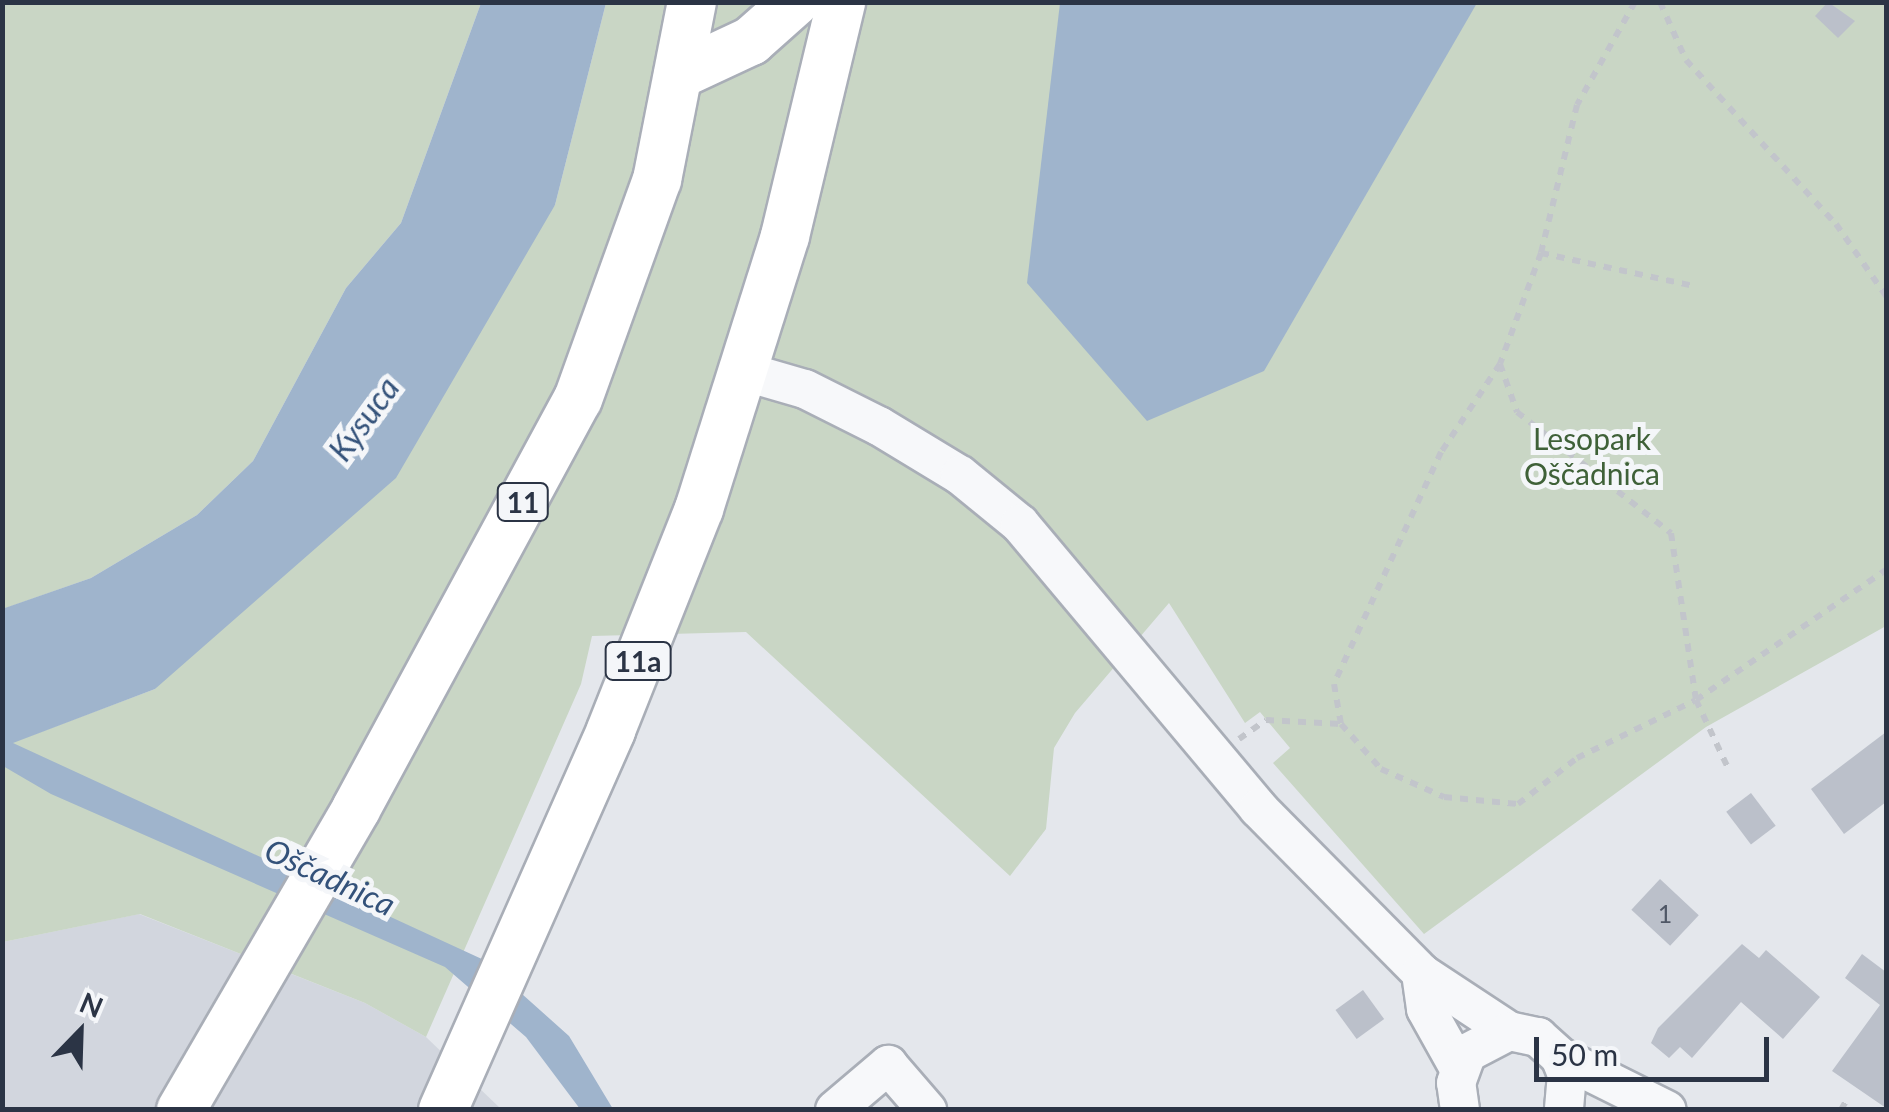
<!DOCTYPE html>
<html>
<head>
<meta charset="utf-8">
<style>
	body { margin:0 }
	#map { position:relative; width:1889px; height:1112px; overflow:hidden; background:#e4e7ec; font-family:Lato,sans-serif }
	div>[style] { position:absolute }
	.built>* { inset:0; background:#d2d6de }
	.green>* { inset:0; background:#c9d6c5 }
	.water>* { inset:0; background:#9fb4cc }
	.building>* { inset:0; background:#bbc0ca; transform-origin:0 0 }
	.path>* { height:6px; margin-top:-3px; transform-origin:0; background:repeating-linear-gradient(90deg,#c2c5cb 0 8px,transparent 0 16px) }
	.roads { filter:drop-shadow(2px 0 #a9aeb7) drop-shadow(-2px 0 #a9aeb7) drop-shadow(0 2px #a9aeb7) drop-shadow(0 -2px #a9aeb7) }
	.minor>* { height:38px; margin:-19px; padding:0 19px; transform-origin:19px; border-radius:19px; background:#f7f8fa }
	.major>* { height:48px; margin:-24px; padding:0 24px; transform-origin:24px; border-radius:24px; background:#fff }
	span { translate:-50% -50%; white-space:nowrap; text-align:center; line-height:1.15; -webkit-text-stroke:10px #f4f6f9; paint-order:stroke }
	.number-label { font-size:25px; color:#4f5766 }
	.number-label span { -webkit-text-stroke-width:0 }
	.shield-label span { padding:2px 8px; background:#f4f6f9; border:2px solid; border-radius:8px; -webkit-text-stroke-width:0 }
	.shield-label { font-size:28px; color:#2b3445; font-weight:700 }
	.park-label { font-size:30px; color:#3f6138 }
	.water-label { font-size:32px; color:#34527a; font-style:italic }
	.frame { position:absolute; inset:0; border:5px solid #2b3445; pointer-events:none }
	.north { position:absolute; left:30px; top:982px; width:100px; height:100px; -webkit-text-stroke:8px #f4f6f9; paint-order:stroke; rotate:23deg; font-size:28px; font-weight:700; line-height:40px; text-align:center; color:#2b3445 }
	.north::after { content:''; display:block; margin:auto; width:35px; height:45px; background:#2b3445; clip-path:polygon(50% 0,100% 100%,50% 72%,0 100%) }
	.scale { position:absolute; left:1534px; top:1037px; width:235px; height:45px; box-sizing:border-box; border:5px solid #2b3445; border-top:0; padding-left:12px; font-size:30px; line-height:35px; white-space:nowrap; color:#2b3445; -webkit-text-stroke:8px #f4f6f9; paint-order:stroke }
</style>
</head>
<body>
<div id="map">
	<div class="built">
		<div style="clip-path:polygon(139px 914px,365px 1003px,426px 1037px,501px 1109px,3px 1110px,3px 942px)"></div>
	</div>
	<div class="green">
		<div style="clip-path:polygon(2px 3px,481px 3px,401px 223px,346px 288px,253px 461px,197px 515px,91px 578px,3px 609px)"></div>
		<div style="clip-path:polygon(606px 3px,1886px 3px,1886px 626px,1706px 727px,1424px 934px,1273px 763px,1290px 748px,1260px 712px,1245px 723px,1169px 603px,1075px 713px,1054px 748px,1046px 829px,1010px 876px,746px 632px,592px 636px,581px 684px,426px 1037px,365px 1003px,140px 914px,3px 942px,3px 746px,155px 689px,555px 205px)"></div>
	</div>
	<div class="water">
		<div style="clip-path:polygon(481px 3px,606px 3px,555px 205px,396px 478px,155px 689px,13px 743px,484px 960px,569px 1036px,613px 1109px,580px 1109px,526px 1037px,445px 967px,51px 794px,3px 766px,2px 609px,91px 578px,197px 515px,253px 461px,346px 288px,401px 223px)"></div>
		<div style="clip-path:polygon(1060px 3px,1477px 3px,1264px 371px,1147px 421px,1027px 283px)"></div>
	</div>
	<div class="building">
		<div style="clip-path:polygon(1828px 2px,1855px 21px,1838px 38px,1815px 16px)"></div>
		<div style="clip-path:polygon(1886px 732px,1886px 802px,1844px 834px,1811px 789px)"></div>
		<div style="left:1751px;top:793px;width:41px;height:31px;rotate:53deg"></div>
		<div style="left:1660px;top:879px;width:53px;height:42px;rotate:43deg"></div>
		<div style="clip-path:polygon(1742px 944px,1759px 958px,1766px 950px,1820px 997px,1783px 1039px,1741px 1002px,1692px 1058px,1680px 1047px,1669px 1058px,1651px 1043px,1658px 1028px)"></div>
		<div style="clip-path:polygon(1862px 954px,1886px 972px,1886px 1108px,1832px 1071px,1880px 1005px,1845px 978px)"></div>
		<div style="left:1363px;top:990px;width:36px;height:34px;rotate:54deg"></div>
	</div>
	<div class="path">
		<div style="left:1635px;top:2px;width:118px;rotate:119.4deg"></div>
		<div style="left:1577px;top:105px;width:152px;rotate:103.7deg"></div>
		<div style="left:1541px;top:253px;width:157px;rotate:12.2deg"></div>
		<div style="left:1660px;top:2px;width:64px;rotate:65.9deg"></div>
		<div style="left:1686px;top:60px;width:222px;rotate:47.6deg"></div>
		<div style="left:1836px;top:224px;width:88px;rotate:55.2deg"></div>
		<div style="left:1541px;top:253px;width:118px;rotate:110.3deg"></div>
		<div style="left:1500px;top:364px;width:51px;rotate:70.5deg"></div>
		<div style="left:1517px;top:412px;width:196px;rotate:38.2deg"></div>
		<div style="left:1671px;top:533px;width:169px;rotate:81.5deg"></div>
		<div style="left:1696px;top:700px;width:73px;rotate:64.8deg"></div>
		<div style="left:1500px;top:364px;width:106px;rotate:123.8deg"></div>
		<div style="left:1441px;top:452px;width:255px;rotate:114.8deg"></div>
		<div style="left:1334px;top:684px;width:41px;rotate:80.1deg"></div>
		<div style="left:1341px;top:724px;width:60px;rotate:48.4deg"></div>
		<div style="left:1381px;top:769px;width:69px;rotate:24deg"></div>
		<div style="left:1444px;top:797px;width:74px;rotate:5.4deg"></div>
		<div style="left:1518px;top:804px;width:75px;rotate:-37.9deg"></div>
		<div style="left:1577px;top:758px;width:132px;rotate:-26deg"></div>
		<div style="left:1696px;top:700px;width:230px;rotate:-34.4deg"></div>
		<div style="left:1239px;top:739px;width:33px;rotate:-35deg"></div>
		<div style="left:1266px;top:720px;width:75px;rotate:3.1deg"></div>
		<div style="left:1841px;top:1110px;width:10px;rotate:-61deg"></div>
	</div>
	<div class="roads">
		<div class="minor">
			<div style="left:746px;top:372px;width:61px;rotate:16.1deg"></div>
			<div style="left:805px;top:389px;width:83px;rotate:26.6deg"></div>
			<div style="left:879px;top:426px;width:95px;rotate:31.2deg"></div>
			<div style="left:960px;top:475px;width:77px;rotate:39.2deg"></div>
			<div style="left:1020px;top:524px;width:371px;rotate:50deg"></div>
			<div style="left:1258px;top:808px;width:232px;rotate:45.3deg"></div>
			<div style="left:1421px;top:973px;width:105px;rotate:33.4deg"></div>
			<div style="left:1421px;top:973px;width:36px;rotate:82deg"></div>
			<div style="left:1426px;top:1009px;width:68px;rotate:60.8deg"></div>
			<div style="left:1560px;top:1057px;width:119px;rotate:26.4deg"></div>
			<div style="left:835px;top:1110px;width:70px;rotate:-40.3deg"></div>
			<div style="left:888px;top:1065px;width:60px;rotate:49.1deg"></div>
			<div style="left:1460px;top:1110px;width:27px;rotate:-98deg"></div>
			<div style="left:1456px;top:1083px;width:32px;rotate:-70deg"></div>
			<div style="left:1467px;top:1053px;width:47px;rotate:-27.6deg"></div>
			<div style="left:1509px;top:1031px;width:30px;rotate:12deg"></div>
			<div style="left:1538px;top:1037px;width:30px;rotate:42deg"></div>
			<div style="left:1560px;top:1057px;width:18px;rotate:68deg"></div>
			<div style="left:1567px;top:1074px;width:36px;rotate:95deg"></div>
		</div>
		<div class="major">
			<div style="left:678px;top:75px;width:81px;rotate:-25deg"></div>
			<div style="left:751px;top:41px;width:59px;rotate:-41.6deg"></div>
			<div style="left:181px;top:1110px;width:348px;rotate:-59.8deg"></div>
			<div style="left:356px;top:809px;width:466px;rotate:-61.6deg"></div>
			<div style="left:578px;top:399px;width:233px;rotate:-70.2deg"></div>
			<div style="left:657px;top:180px;width:181px;rotate:-78.9deg"></div>
			<div style="left:443px;top:1110px;width:415px;rotate:-66.1deg"></div>
			<div style="left:611px;top:730px;width:238px;rotate:-68.3deg"></div>
			<div style="left:699px;top:509px;width:286px;rotate:-72.5deg"></div>
			<div style="left:785px;top:236px;width:241px;rotate:-76.5deg"></div>
		</div>
	</div>
	<div class="number-label">
		<span style="left:1665px;top:913px">1</span>
	</div>
	<div class="shield-label">
		<span style="left:523px;top:502px">11</span>
		<span style="left:638px;top:661px">11a</span>
	</div>
	<div class="park-label">
		<span style="left:1592px;top:455px">Lesopark<br>Oščadnica</span>
	</div>
	<div class="water-label">
		<span style="left:364px;top:419px;rotate:-54deg">Kysuca</span>
		<span style="left:330px;top:877px;rotate:25deg">Oščadnica</span>
	</div>
	<div class="frame"></div>
	<div class="north">N</div>
	<div class="scale">50 m</div>
</div>
</body>
</html>
